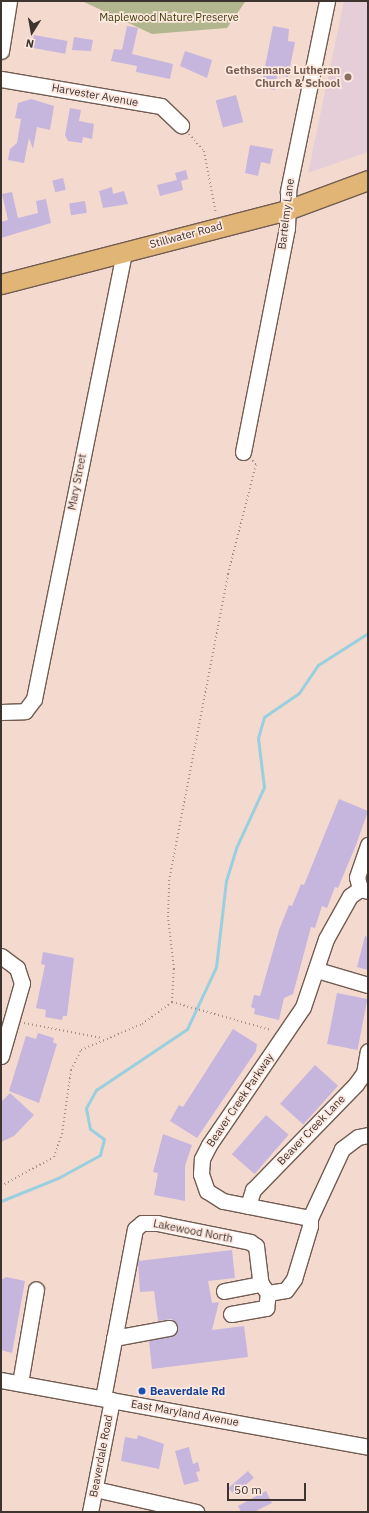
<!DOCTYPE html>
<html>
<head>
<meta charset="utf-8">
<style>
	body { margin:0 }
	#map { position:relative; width:369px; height:1513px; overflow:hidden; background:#f4dace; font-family:"IBM Plex Sans",sans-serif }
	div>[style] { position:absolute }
	.education>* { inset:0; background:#e6ced9 }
	.green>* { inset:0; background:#b2b68f }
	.stream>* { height:3px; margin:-1.5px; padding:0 1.5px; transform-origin:1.5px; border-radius:1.5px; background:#9acfdf }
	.building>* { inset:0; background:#c6b5dd; transform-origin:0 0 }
	.path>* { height:2px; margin-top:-1px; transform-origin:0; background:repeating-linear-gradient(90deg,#a18e86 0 1px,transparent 0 4px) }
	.roads { filter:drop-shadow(1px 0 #725c52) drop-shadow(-1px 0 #725c52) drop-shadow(0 1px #725c52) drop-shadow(0 -1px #725c52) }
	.minor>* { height:15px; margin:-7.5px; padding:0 7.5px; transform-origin:7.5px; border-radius:7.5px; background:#fff }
	.major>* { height:19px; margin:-9.5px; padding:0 9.5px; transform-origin:9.5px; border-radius:9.5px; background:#e1b575 }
	.dots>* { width:11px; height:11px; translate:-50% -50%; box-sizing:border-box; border:2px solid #fde8df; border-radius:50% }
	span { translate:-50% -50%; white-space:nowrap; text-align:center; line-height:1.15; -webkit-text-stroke:3.5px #fde8df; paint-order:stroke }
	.park-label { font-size:11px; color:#3a3c07 }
	.education-label { font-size:11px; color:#785e54; font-weight:700 }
	.right { translate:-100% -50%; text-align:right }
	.street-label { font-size:11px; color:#3d332f }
	.transit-label { font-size:11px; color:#164399; font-weight:700 }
	.left { translate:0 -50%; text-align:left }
	.frame { position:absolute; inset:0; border:2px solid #3d332f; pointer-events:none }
	.north { position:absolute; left:12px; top:12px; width:40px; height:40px; -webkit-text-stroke:3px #fde8df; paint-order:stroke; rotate:191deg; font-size:11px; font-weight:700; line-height:16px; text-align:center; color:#3d332f }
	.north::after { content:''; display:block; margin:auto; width:14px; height:18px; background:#3d332f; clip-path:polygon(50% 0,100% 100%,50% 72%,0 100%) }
	.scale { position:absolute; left:227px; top:1483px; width:79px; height:18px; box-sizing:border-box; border:2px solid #3d332f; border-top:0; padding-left:5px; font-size:12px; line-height:14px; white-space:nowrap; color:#3d332f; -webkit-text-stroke:3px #fde8df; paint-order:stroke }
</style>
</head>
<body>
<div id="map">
	<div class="education">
		<div style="clip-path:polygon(344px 1px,368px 1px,368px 152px,308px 173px)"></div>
	</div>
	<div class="green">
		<div style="clip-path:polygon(82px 1px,244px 1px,245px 2px,227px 28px,152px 34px)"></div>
	</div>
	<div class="stream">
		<div style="left:1px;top:1201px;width:61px;rotate:-22deg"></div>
		<div style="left:58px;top:1178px;width:48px;rotate:-28.7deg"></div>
		<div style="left:100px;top:1155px;width:16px;rotate:-76deg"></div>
		<div style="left:104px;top:1139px;width:17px;rotate:-144deg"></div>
		<div style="left:90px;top:1129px;width:21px;rotate:-101deg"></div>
		<div style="left:86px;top:1108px;width:21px;rotate:-61deg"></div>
		<div style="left:96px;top:1090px;width:110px;rotate:-33.8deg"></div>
		<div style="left:187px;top:1029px;width:68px;rotate:-64.9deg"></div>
		<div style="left:216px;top:967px;width:87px;rotate:-83.4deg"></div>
		<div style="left:226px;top:881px;width:34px;rotate:-73deg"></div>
		<div style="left:236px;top:848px;width:67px;rotate:-65.3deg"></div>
		<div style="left:264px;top:787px;width:49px;rotate:-97deg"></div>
		<div style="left:258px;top:738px;width:22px;rotate:-74deg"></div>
		<div style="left:264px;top:717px;width:42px;rotate:-34.4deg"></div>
		<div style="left:299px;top:693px;width:34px;rotate:-56deg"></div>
		<div style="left:318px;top:665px;width:59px;rotate:-32.6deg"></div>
	</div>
	<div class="building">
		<div style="clip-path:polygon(127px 26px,138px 28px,132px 54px,173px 64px,170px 79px,136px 72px,137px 66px,111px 61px,114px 49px,122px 50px)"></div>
		<div style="clip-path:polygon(273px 26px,289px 29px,288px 41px,295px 42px,288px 77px,277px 75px,275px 90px,261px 87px)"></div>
		<div style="left:34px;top:35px;width:34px;height:13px;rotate:10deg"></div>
		<div style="clip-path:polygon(74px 37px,93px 40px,91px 51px,72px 50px)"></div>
		<div style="clip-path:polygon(185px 51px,212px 60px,207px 78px,180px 66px)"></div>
		<div style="left:236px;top:95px;width:28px;height:21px;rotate:75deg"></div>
		<div style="clip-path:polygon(31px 99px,54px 106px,50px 130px,37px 127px,33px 149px,29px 138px,24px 163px,8px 160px,10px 149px,17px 143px,21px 119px,15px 118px,18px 103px)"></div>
		<div style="clip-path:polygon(70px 108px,81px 110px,79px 121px,94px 124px,92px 139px,83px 137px,82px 143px,68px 141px,65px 135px)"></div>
		<div style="clip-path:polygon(250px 145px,273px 149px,270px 164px,261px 162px,258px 176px,245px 173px)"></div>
		<div style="clip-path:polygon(186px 170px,188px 179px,181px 181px,183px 190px,160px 196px,157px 185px,177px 180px,175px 173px)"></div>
		<div style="left:63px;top:178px;width:12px;height:11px;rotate:76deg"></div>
		<div style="clip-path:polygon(112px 187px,113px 194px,124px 191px,128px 204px,103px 208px,99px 191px)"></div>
		<div style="clip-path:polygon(12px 192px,18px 218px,38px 213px,36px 201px,46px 199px,51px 223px,1px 238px,1px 222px,8px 220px,2px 194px)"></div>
		<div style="left:85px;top:201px;width:12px;height:16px;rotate:81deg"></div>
		<div style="clip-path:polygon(339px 799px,368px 811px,356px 845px,338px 888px,335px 887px,327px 908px,322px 906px,315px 928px,311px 927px,293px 994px,284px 998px,279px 1020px,254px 1014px,255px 1009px,251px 1007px,254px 995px,260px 996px,279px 930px,289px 905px,292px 906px,301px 884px,304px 885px)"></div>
		<div style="clip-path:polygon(365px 936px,368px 937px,368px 970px,357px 967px)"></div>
		<div style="clip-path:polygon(43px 952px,74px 958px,67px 1016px,63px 1016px,62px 1020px,45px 1017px,46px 1010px,36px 1008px,45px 965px,41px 964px)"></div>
		<div style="left:337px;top:993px;width:31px;height:52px;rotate:11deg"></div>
		<div style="clip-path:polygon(233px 1029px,257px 1044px,256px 1051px,197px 1138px,170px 1121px,179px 1105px,183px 1107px)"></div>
		<div style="clip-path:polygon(38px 1033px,54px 1038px,53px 1042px,57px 1044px,39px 1103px,9px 1091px,26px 1036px,36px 1039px)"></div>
		<div style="left:315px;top:1065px;width:31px;height:52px;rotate:42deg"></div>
		<div style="clip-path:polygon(10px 1093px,34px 1115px,14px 1136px,1px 1142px,1px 1102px)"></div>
		<div style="left:266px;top:1115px;width:30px;height:52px;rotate:41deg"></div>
		<div style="clip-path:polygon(163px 1134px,192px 1145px,185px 1166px,185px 1201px,154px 1195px,158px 1173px,153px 1172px)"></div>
		<div style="clip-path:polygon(232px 1250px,235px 1278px,208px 1281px,212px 1303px,219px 1302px,212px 1330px,244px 1326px,248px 1357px,152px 1369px,149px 1341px,174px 1335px,178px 1327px,172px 1319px,158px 1321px,154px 1291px,140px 1292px,138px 1261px)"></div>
		<div style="clip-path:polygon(6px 1277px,25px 1281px,12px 1353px,1px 1350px,1px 1280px)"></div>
		<div style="clip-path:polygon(138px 1435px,164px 1444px,159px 1469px,121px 1461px,125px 1437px,137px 1439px)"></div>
		<div style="clip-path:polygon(189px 1447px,193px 1464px,198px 1462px,200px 1471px,196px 1472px,199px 1481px,184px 1485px,175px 1451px)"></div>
		<div style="left:248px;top:1471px;width:9px;height:26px;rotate:49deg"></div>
		<div style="clip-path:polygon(266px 1491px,272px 1503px,254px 1512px,241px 1512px,238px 1506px)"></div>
	</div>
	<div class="path">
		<div style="left:189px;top:134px;width:23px;rotate:49deg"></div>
		<div style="left:204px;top:151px;width:64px;rotate:79.2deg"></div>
		<div style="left:172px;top:1002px;width:103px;rotate:15.8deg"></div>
		<div style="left:24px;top:1023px;width:79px;rotate:10.9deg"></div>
		<div style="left:1px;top:1186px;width:60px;rotate:-28.7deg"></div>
		<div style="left:54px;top:1157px;width:24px;rotate:-71deg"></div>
		<div style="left:62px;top:1134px;width:65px;rotate:-82deg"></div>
		<div style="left:71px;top:1070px;width:22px;rotate:-63deg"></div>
		<div style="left:81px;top:1050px;width:66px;rotate:-23.1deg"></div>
		<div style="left:142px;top:1024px;width:37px;rotate:-36deg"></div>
		<div style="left:172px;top:1002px;width:33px;rotate:-87deg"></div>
		<div style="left:174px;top:969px;width:52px;rotate:-96.6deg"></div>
		<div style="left:168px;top:917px;width:36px;rotate:-88deg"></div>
		<div style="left:169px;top:881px;width:313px;rotate:-79.1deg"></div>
		<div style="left:228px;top:574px;width:114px;rotate:-75.7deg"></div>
		<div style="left:256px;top:464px;width:6px;rotate:-135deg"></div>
	</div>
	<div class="roads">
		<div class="minor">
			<div style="left:1px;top:51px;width:51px;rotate:-80.9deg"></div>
			<div style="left:1px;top:79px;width:162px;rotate:9.6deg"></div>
			<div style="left:161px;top:106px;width:28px;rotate:44deg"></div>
			<div style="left:243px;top:452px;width:228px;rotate:-78.9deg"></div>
			<div style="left:287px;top:228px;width:37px;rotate:-88deg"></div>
			<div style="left:288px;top:191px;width:194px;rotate:-78.4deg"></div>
			<div style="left:1px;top:712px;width:24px;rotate:-2deg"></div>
			<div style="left:25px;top:711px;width:15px;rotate:-53deg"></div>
			<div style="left:34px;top:699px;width:456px;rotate:-78.6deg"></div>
			<div style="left:360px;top:889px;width:12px;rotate:-104deg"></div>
			<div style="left:357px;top:877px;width:34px;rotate:-71deg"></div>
			<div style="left:368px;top:891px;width:8px;rotate:-166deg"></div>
			<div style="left:360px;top:889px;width:12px;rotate:145deg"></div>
			<div style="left:350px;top:896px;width:49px;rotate:119.2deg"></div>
			<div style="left:326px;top:939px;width:72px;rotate:108.7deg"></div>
			<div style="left:303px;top:1007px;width:167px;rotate:124.3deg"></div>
			<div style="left:209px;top:1145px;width:16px;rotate:117deg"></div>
			<div style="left:202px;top:1159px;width:15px;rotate:94deg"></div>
			<div style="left:201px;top:1174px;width:18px;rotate:71deg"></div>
			<div style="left:207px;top:1191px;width:19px;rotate:32deg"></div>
			<div style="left:223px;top:1201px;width:89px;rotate:11.1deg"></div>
			<div style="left:310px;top:1218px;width:76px;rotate:-65.1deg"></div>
			<div style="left:342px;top:1149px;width:20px;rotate:-37deg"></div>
			<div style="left:358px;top:1137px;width:10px;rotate:-11deg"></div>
			<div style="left:1px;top:956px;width:20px;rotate:37deg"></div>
			<div style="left:17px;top:968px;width:16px;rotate:72deg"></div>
			<div style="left:22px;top:983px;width:76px;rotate:106deg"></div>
			<div style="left:317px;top:970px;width:53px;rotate:16.4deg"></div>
			<div style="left:248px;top:1206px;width:17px;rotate:-73deg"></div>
			<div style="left:253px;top:1190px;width:148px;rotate:-45.8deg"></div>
			<div style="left:356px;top:1084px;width:14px;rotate:-54deg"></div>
			<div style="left:364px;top:1073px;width:22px;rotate:-80deg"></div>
			<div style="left:224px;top:1291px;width:38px;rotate:-11deg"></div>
			<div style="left:231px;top:1314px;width:36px;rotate:-10deg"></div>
			<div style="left:266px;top:1308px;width:15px;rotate:-82deg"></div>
			<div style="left:114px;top:1338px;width:56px;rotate:-10.3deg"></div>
			<div style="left:1px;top:1380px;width:373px;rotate:10.3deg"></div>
			<div style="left:20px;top:1383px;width:95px;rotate:-80.3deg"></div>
			<div style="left:103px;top:1398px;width:172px;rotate:-79.3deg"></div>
			<div style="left:135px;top:1229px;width:9px;rotate:-41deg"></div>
			<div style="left:142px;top:1223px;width:15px"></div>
			<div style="left:157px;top:1223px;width:95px;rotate:11.5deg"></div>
			<div style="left:250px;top:1242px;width:7px;rotate:34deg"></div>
			<div style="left:256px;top:1246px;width:38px;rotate:83deg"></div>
			<div style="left:261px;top:1284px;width:11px;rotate:52deg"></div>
			<div style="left:268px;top:1293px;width:18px;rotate:-9deg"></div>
			<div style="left:286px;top:1290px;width:14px;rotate:-54deg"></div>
			<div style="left:294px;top:1279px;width:55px;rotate:-73.2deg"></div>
			<div style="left:310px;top:1226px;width:8px;rotate:-90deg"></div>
			<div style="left:95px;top:1489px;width:104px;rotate:12.8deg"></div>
			<div style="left:90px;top:1512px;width:114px;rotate:-78.9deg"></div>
		</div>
		<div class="major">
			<div style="left:1px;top:284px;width:295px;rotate:-14.5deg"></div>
			<div style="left:287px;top:210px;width:86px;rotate:-20.3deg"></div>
		</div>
	</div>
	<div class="dots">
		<div style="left:348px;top:77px;background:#8d6e63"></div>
		<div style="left:142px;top:1391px;background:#1a4fb4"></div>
	</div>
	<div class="park-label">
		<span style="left:169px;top:17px">Maplewood Nature Preserve</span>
	</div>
	<div class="education-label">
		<span class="right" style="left:340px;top:77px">Gethsemane Lutheran<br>Church &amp; School</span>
	</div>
	<div class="street-label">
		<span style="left:95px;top:95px;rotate:10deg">Harvester Avenue</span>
		<span style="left:286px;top:214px;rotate:-83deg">Bartelmy Lane</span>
		<span style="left:186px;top:235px;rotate:-15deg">Stillwater Road</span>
		<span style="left:77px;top:482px;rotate:-79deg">Mary Street</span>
		<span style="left:240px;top:1100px;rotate:-56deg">Beaver Creek Parkway</span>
		<span style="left:311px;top:1130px;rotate:-46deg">Beaver Creek Lane</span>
		<span style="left:193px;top:1231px;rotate:11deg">Lakewood North</span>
		<span style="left:185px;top:1413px;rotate:10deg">East Maryland Avenue</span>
		<span style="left:101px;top:1456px;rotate:-79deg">Beaverdale Road</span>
	</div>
	<div class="transit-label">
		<span class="left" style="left:150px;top:1391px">Beaverdale Rd</span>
	</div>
	<div class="frame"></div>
	<div class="north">N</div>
	<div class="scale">50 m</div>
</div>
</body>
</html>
